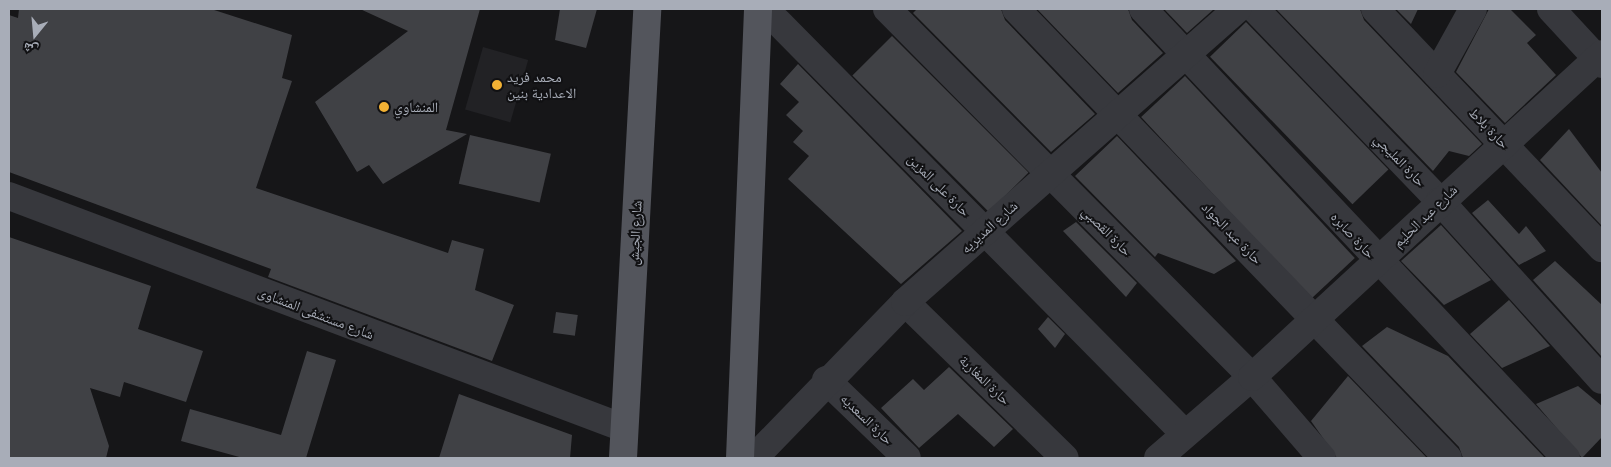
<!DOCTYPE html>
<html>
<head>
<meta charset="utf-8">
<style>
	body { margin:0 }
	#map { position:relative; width:1611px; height:467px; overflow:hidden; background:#161618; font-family:"Golos Text","Noto Naskh Arabic",sans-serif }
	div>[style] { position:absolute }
	.built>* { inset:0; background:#222225; transform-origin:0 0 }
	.building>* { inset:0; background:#404145; transform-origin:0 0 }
	.minor>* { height:28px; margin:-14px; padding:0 14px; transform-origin:14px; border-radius:14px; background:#37383d }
	.major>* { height:28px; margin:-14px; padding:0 14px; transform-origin:14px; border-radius:14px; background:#53555c }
	.dots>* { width:14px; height:14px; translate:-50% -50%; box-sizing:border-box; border:2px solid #111113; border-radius:50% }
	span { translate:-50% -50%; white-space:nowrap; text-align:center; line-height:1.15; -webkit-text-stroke:4px #111113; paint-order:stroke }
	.poi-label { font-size:14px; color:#a8adb8 }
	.left { translate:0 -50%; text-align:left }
	.street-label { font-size:14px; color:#a8adb8 }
	.frame { position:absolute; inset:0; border:10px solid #a8adb8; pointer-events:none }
	.north { position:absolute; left:10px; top:10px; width:50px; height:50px; -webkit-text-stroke:4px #111113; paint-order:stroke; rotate:197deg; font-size:14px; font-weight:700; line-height:20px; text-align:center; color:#a8adb8 }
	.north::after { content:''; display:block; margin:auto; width:18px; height:22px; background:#a8adb8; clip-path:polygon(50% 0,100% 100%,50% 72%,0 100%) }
</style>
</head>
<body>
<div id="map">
	<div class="built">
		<div style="left:483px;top:47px;width:47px;height:65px;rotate:16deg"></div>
	</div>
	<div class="building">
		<div style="clip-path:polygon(19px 9px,211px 9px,292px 35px,282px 78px,292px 81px,256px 188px,448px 253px,452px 240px,484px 249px,475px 290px,514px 305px,492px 361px,268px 277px,271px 269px,9px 172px,9px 15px,18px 18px)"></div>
		<div style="clip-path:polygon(360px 9px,480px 9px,446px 130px,467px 134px,383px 184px,369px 165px,357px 172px,315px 102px,408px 31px)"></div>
		<div style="clip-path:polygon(560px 9px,597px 9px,586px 48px,555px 40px)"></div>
		<div style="clip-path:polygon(917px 9px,1001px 9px,1005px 20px,1095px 114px,1051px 152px,913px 13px)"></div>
		<div style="clip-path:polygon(1037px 9px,1128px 9px,1132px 20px,1163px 53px,1118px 93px)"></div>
		<div style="clip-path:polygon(1164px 9px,1214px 9px,1187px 33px)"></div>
		<div style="clip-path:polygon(1276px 9px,1360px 9px,1364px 20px,1482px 144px,1469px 156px,1449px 151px,1433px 171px)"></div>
		<div style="clip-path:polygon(1396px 9px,1418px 9px,1411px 24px)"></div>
		<div style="clip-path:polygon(1489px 9px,1510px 9px,1536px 35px,1527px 43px,1556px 75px,1505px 123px,1456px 72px)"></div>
		<div style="left:1246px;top:22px;width:205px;height:50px;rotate:46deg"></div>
		<div style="left:892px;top:36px;width:193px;height:56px;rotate:45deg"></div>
		<div style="clip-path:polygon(798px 64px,962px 231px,901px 284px,788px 179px,809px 156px,793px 142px,803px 131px,786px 115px,799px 102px,780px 84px)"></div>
		<div style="left:1185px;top:76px;width:249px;height:60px;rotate:47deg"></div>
		<div style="clip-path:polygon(1569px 129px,1602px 173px,1602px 226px,1540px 160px)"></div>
		<div style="left:470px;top:135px;width:83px;height:50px;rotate:13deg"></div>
		<div style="clip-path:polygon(1117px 136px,1236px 261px,1214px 274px,1158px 253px,1155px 257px,1075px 176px)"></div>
		<div style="clip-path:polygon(1488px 200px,1519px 234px,1526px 226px,1546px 251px,1519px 265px,1472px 213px)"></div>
		<div style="clip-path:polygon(1076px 222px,1137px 283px,1126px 297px,1063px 231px)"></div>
		<div style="clip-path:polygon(1441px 225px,1491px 280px,1444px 305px,1401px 261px)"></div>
		<div style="clip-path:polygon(9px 237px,151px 286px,138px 329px,203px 351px,186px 402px,124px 382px,120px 397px,90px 388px,109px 446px,106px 458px,9px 458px)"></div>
		<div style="clip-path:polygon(1555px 261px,1602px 305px,1602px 357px,1533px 280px)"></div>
		<div style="clip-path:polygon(1509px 300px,1550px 346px,1502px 368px,1470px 334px)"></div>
		<div style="left:556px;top:312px;width:22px;height:21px;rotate:8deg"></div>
		<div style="clip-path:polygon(1048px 317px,1065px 334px,1055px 348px,1038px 329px)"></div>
		<div style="clip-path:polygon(1387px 327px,1448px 356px,1545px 458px,1463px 458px,1459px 447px,1362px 346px)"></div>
		<div style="clip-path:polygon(307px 351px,336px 360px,306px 458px,243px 458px,181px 441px,190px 409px,281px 435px)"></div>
		<div style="clip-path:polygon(949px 367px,1013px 429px,994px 447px,958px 414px,919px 448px,881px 408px,913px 379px,924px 390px)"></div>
		<div style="clip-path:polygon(1348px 376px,1427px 458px,1337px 458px,1311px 421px)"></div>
		<div style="clip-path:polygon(1578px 386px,1602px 406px,1602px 437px,1582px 458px,1536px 404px)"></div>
		<div style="clip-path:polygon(459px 394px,572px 435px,570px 458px,439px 458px)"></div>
	</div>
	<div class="minor">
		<div style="left:887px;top:9px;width:518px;rotate:45.23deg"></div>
		<div style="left:1252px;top:377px;width:107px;rotate:49.2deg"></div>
		<div style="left:1016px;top:9px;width:623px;rotate:46.11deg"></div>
		<div style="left:1143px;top:9px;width:617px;rotate:46.71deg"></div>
		<div style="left:1255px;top:9px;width:267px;rotate:46.1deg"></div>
		<div style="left:1440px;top:201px;width:241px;rotate:47.9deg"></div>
		<div style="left:1375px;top:9px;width:330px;rotate:46.5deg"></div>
		<div style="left:1551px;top:9px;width:75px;rotate:47.2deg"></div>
		<div style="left:778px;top:22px;width:579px;rotate:45.35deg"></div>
		<div style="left:1437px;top:74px;width:74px;rotate:-61deg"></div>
		<div style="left:9px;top:196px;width:657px;rotate:20.67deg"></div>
		<div style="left:905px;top:302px;width:223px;rotate:44.3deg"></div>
		<div style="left:826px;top:380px;width:112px;rotate:43.9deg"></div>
		<div style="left:754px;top:458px;width:217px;rotate:-45.9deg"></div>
		<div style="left:905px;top:302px;width:443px;rotate:-41.4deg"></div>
		<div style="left:1158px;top:458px;width:124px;rotate:-40.8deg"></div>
		<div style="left:1252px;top:377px;width:476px;rotate:-42.7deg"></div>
	</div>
	<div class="major">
		<div style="left:623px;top:458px;width:450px;rotate:-86.9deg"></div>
		<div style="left:740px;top:458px;width:449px;rotate:-87.7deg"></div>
	</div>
	<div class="dots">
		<div style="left:497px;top:85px;background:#f2b134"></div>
		<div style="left:384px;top:107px;background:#f2b134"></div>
	</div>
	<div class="poi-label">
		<span class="left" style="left:507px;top:85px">محمد فريد<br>الاعدادية بنين</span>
		<span class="left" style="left:394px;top:107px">المنشاوي</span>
	</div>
	<div class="street-label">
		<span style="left:1489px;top:128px;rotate:46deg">حارة بلاط</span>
		<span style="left:1400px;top:160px;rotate:46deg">حارة المليجي</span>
		<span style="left:939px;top:185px;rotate:45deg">حارة على المزين</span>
		<span style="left:1425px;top:216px;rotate:-44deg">شارع عبد الحليم</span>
		<span style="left:989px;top:227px;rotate:-42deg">شارع المديريه</span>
		<span style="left:1107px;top:231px;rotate:45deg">حارة القصبي</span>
		<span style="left:635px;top:233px;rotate:-87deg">شارع الجيش</span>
		<span style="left:1232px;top:233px;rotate:46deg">حارة عبد الجواد</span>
		<span style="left:1353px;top:235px;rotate:47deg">حارة صابره</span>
		<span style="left:316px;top:313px;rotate:21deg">شارع مستشفى المنشاوى</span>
		<span style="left:985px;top:380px;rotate:44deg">حارة المغاربة</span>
		<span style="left:867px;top:419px;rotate:44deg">حارة السعديه</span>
	</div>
	<div class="frame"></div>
	<div class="north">ش</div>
</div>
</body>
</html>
